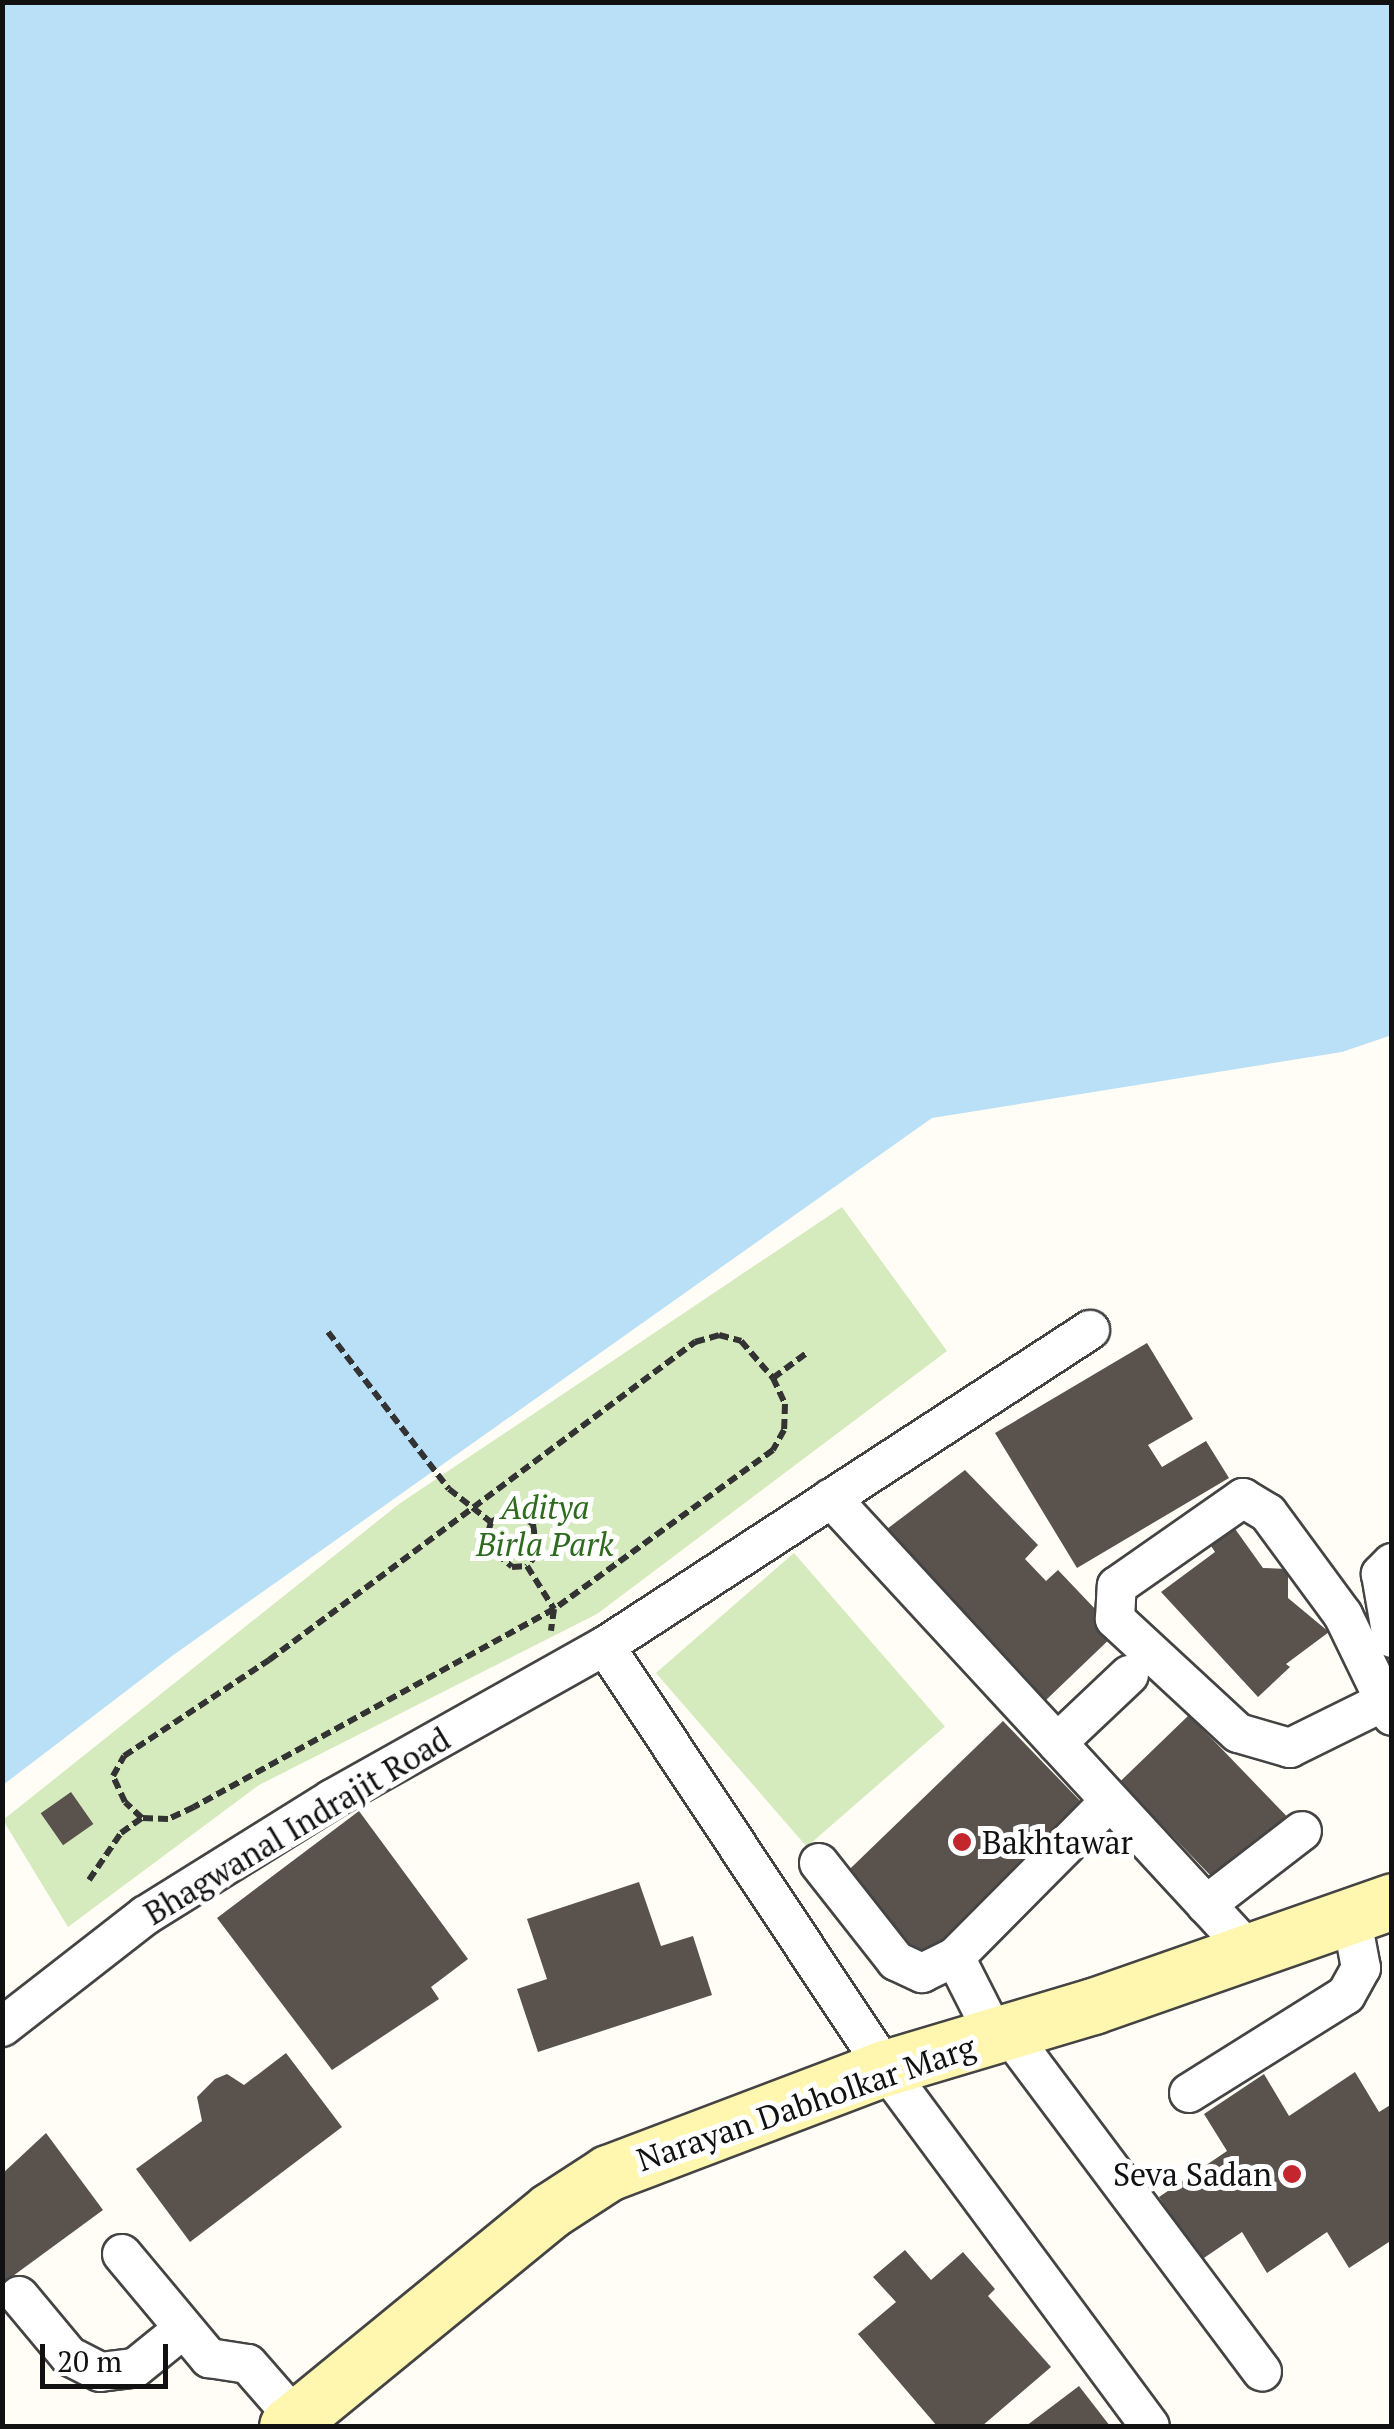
<!DOCTYPE html>
<html>
<head>
<meta charset="utf-8">
<style>
	body { margin:0 }
	#map { position:relative; width:1394px; height:2429px; overflow:hidden; background:#fffdf5; font-family:"PT Serif",serif }
	div>[style] { position:absolute }
	.green>* { inset:0; background:#d5ebbd; transform-origin:0 0 }
	.water>* { inset:0; background:#b9e0f7 }
	.building>* { inset:0; background:#5a524d; transform-origin:0 0 }
	.path>* { height:6px; margin-top:-3px; transform-origin:0; background:repeating-linear-gradient(90deg,#333 0 10px,transparent 0 15px) }
	.roads { filter:drop-shadow(2px 0 #444) drop-shadow(-2px 0 #444) drop-shadow(0 2px #444) drop-shadow(0 -2px #444) }
	.street>* { height:38px; margin:-19px; padding:0 19px; transform-origin:19px; border-radius:19px; background:#fff }
	.secondary>* { height:55px; margin:-27.5px; padding:0 27.5px; transform-origin:27.5px; border-radius:27.5px; background:#fff6b0 }
	.dots>* { width:28px; height:28px; translate:-50% -50%; box-sizing:border-box; border:5px solid #fff; border-radius:50% }
	span { translate:-50% -50%; white-space:nowrap; text-align:center; line-height:1.15; -webkit-text-stroke:10px #fff; paint-order:stroke }
	.park-label { font-size:32px; color:#2f6b1f; font-style:italic }
	.street-label { font-size:32px; color:#111 }
	.poi-label { font-size:32px; color:#111 }
	.left { translate:0 -50%; text-align:left }
	.right { translate:-100% -50%; text-align:right }
	.frame { position:absolute; inset:0; border:5px solid #111; pointer-events:none }
	.scale { position:absolute; left:40px; top:2344px; width:128px; height:45px; box-sizing:border-box; border:5px solid #111; border-top:0; padding-left:12px; font-size:30px; line-height:35px; white-space:nowrap; color:#111; -webkit-text-stroke:8px #fff; paint-order:stroke }
</style>
</head>
<body>
<div id="map">
	<div class="green">
		<div style="clip-path:polygon(842px 1207px,947px 1351px,597px 1614px,259px 1785px,68px 1927px,3px 1820px,399px 1504px)"></div>
		<div style="left:794px;top:1553px;width:230px;height:183px;rotate:49deg"></div>
	</div>
	<div class="water">
		<div style="clip-path:polygon(3px 2px,1391px 3px,1392px 1035px,1342px 1052px,932px 1118px,172px 1656px,3px 1785px)"></div>
	</div>
	<div class="building">
		<div style="clip-path:polygon(1147px 1343px,1193px 1419px,1148px 1445px,1162px 1467px,1206px 1441px,1229px 1478px,1077px 1568px,995px 1433px)"></div>
		<div style="clip-path:polygon(965px 1470px,1038px 1545px,1025px 1559px,1046px 1581px,1058px 1570px,1117px 1632px,1046px 1700px,883px 1532px)"></div>
		<div style="clip-path:polygon(1233px 1526px,1263px 1568px,1288px 1569px,1288px 1598px,1329px 1632px,1286px 1664px,1290px 1667px,1258px 1697px,1161px 1592px,1215px 1552px,1211px 1546px)"></div>
		<div style="left:1189px;top:1715px;width:140px;height:96px;rotate:46deg"></div>
		<div style="left:1003px;top:1721px;width:117px;height:227px;rotate:46deg"></div>
		<div style="left:71px;top:1792px;width:39px;height:37px;rotate:55deg"></div>
		<div style="clip-path:polygon(359px 1811px,468px 1959px,431px 1987px,439px 1999px,332px 2070px,217px 1918px)"></div>
		<div style="clip-path:polygon(639px 1882px,661px 1946px,693px 1936px,712px 1995px,538px 2052px,517px 1989px,547px 1979px,527px 1919px)"></div>
		<div style="clip-path:polygon(286px 2053px,342px 2127px,190px 2242px,136px 2169px,202px 2121px,197px 2097px,215px 2079px,227px 2074px,244px 2085px)"></div>
		<div style="clip-path:polygon(1355px 2072px,1379px 2112px,1392px 2104px,1392px 2240px,1349px 2268px,1327px 2232px,1267px 2273px,1242px 2232px,1198px 2262px,1159px 2197px,1227px 2151px,1204px 2114px,1264px 2074px,1289px 2116px)"></div>
		<div style="clip-path:polygon(46px 2133px,103px 2210px,2px 2284px,2px 2174px)"></div>
		<div style="clip-path:polygon(905px 2250px,931px 2280px,963px 2252px,995px 2289px,988px 2296px,1051px 2367px,982px 2426px,937px 2426px,858px 2334px,896px 2302px,873px 2277px)"></div>
		<div style="clip-path:polygon(1079px 2386px,1110px 2426px,1026px 2426px)"></div>
	</div>
	<div class="path">
		<div style="left:328px;top:1332px;width:198px;rotate:52.4deg"></div>
		<div style="left:449px;top:1489px;width:53px;rotate:38.2deg"></div>
		<div style="left:491px;top:1522px;width:23px;rotate:105deg"></div>
		<div style="left:485px;top:1544px;width:35px;rotate:40deg"></div>
		<div style="left:512px;top:1567px;width:15px;rotate:-4deg"></div>
		<div style="left:527px;top:1566px;width:51px;rotate:57.9deg"></div>
		<div style="left:554px;top:1609px;width:22px;rotate:98deg"></div>
		<div style="left:719px;top:1335px;width:23px;rotate:15deg"></div>
		<div style="left:741px;top:1341px;width:49px;rotate:49.1deg"></div>
		<div style="left:773px;top:1378px;width:29px;rotate:65deg"></div>
		<div style="left:785px;top:1404px;width:26px;rotate:92deg"></div>
		<div style="left:784px;top:1430px;width:23px;rotate:119deg"></div>
		<div style="left:773px;top:1450px;width:271px;rotate:144deg"></div>
		<div style="left:554px;top:1609px;width:411px;rotate:151.2deg"></div>
		<div style="left:194px;top:1807px;width:29px;rotate:155deg"></div>
		<div style="left:168px;top:1819px;width:26px;rotate:-178deg"></div>
		<div style="left:142px;top:1818px;width:23px;rotate:-137deg"></div>
		<div style="left:125px;top:1802px;width:29px;rotate:-115deg"></div>
		<div style="left:113px;top:1776px;width:23px;rotate:-61deg"></div>
		<div style="left:124px;top:1756px;width:174px;rotate:-33.5deg"></div>
		<div style="left:269px;top:1660px;width:532px;rotate:-36.74deg"></div>
		<div style="left:695px;top:1342px;width:25px;rotate:-16deg"></div>
		<div style="left:773px;top:1378px;width:44px;rotate:-36.6deg"></div>
		<div style="left:491px;top:1522px;width:24px;rotate:-30deg"></div>
		<div style="left:512px;top:1510px;width:25px;rotate:34deg"></div>
		<div style="left:533px;top:1524px;width:30px;rotate:82deg"></div>
		<div style="left:537px;top:1554px;width:16px;rotate:130deg"></div>
		<div style="left:89px;top:1880px;width:57px;rotate:-55.8deg"></div>
		<div style="left:121px;top:1833px;width:26px;rotate:-36deg"></div>
	</div>
	<div class="roads">
		<div class="street">
			<div style="left:831px;top:1498px;width:616px;rotate:47.3deg"></div>
			<div style="left:1392px;top:1563px;width:16px;rotate:135deg"></div>
			<div style="left:1381px;top:1574px;width:65px;rotate:80.2deg"></div>
			<div style="left:605px;top:1646px;width:579px;rotate:-33.09deg"></div>
			<div style="left:1383px;top:1702px;width:104px;rotate:153.7deg"></div>
			<div style="left:1290px;top:1748px;width:54px;rotate:-163.9deg"></div>
			<div style="left:1238px;top:1733px;width:168px;rotate:-137.2deg"></div>
			<div style="left:1115px;top:1619px;width:33px;rotate:-87deg"></div>
			<div style="left:1117px;top:1586px;width:154px;rotate:-34.9deg"></div>
			<div style="left:1243px;top:1498px;width:29px;rotate:31deg"></div>
			<div style="left:1268px;top:1513px;width:127px;rotate:53.7deg"></div>
			<div style="left:1343px;top:1615px;width:112px;rotate:64.1deg"></div>
			<div style="left:1057px;top:1743px;width:99px;rotate:-43.4deg"></div>
			<div style="left:819px;top:1863px;width:125px;rotate:51.8deg"></div>
			<div style="left:896px;top:1961px;width:29px;rotate:25deg"></div>
			<div style="left:922px;top:1973px;width:37px;rotate:-26deg"></div>
			<div style="left:955px;top:1957px;width:220px;rotate:-45.2deg"></div>
			<div style="left:1206px;top:1905px;width:121px;rotate:-37.6deg"></div>
			<div style="left:955px;top:1957px;width:89px;rotate:63.1deg"></div>
			<div style="left:2px;top:2027px;width:182px;rotate:-37.9deg"></div>
			<div style="left:146px;top:1915px;width:219px;rotate:-31.9deg"></div>
			<div style="left:332px;top:1799px;width:313px;rotate:-29.3deg"></div>
			<div style="left:605px;top:1646px;width:506px;rotate:56.44deg"></div>
			<div style="left:885px;top:2068px;width:445px;rotate:53.5deg"></div>
			<div style="left:1008px;top:2032px;width:424px;rotate:53.2deg"></div>
			<div style="left:1189px;top:2093px;width:185px;rotate:-32deg"></div>
			<div style="left:1346px;top:1995px;width:31px;rotate:-61deg"></div>
			<div style="left:1361px;top:1968px;width:54px;rotate:-100.7deg"></div>
			<div style="left:122px;top:2254px;width:136px;rotate:50.1deg"></div>
			<div style="left:209px;top:2358px;width:39px;rotate:9deg"></div>
			<div style="left:248px;top:2364px;width:73px;rotate:48.9deg"></div>
			<div style="left:19px;top:2296px;width:78px;rotate:50.2deg"></div>
			<div style="left:69px;top:2356px;width:35px;rotate:27deg"></div>
			<div style="left:100px;top:2372px;width:35px;rotate:-7deg"></div>
			<div style="left:135px;top:2368px;width:62px;rotate:-39.1deg"></div>
		</div>
		<div class="secondary">
			<div style="left:287px;top:2426px;width:341px;rotate:-39.3deg"></div>
			<div style="left:551px;top:2210px;width:68px;rotate:-33deg"></div>
			<div style="left:608px;top:2173px;width:296px;rotate:-20.8deg"></div>
			<div style="left:885px;top:2068px;width:217px;rotate:-16.6deg"></div>
			<div style="left:1093px;top:2006px;width:317px;rotate:-19.3deg"></div>
		</div>
	</div>
	<div class="dots">
		<div style="left:962px;top:1842px;background:#c4262e"></div>
		<div style="left:1292px;top:2174px;background:#c4262e"></div>
	</div>
	<div class="park-label">
		<span style="left:545px;top:1526px">Aditya<br>Birla Park</span>
	</div>
	<div class="street-label">
		<span style="left:297px;top:1826px;rotate:-31deg">Bhagwanal Indrajit Road</span>
		<span style="left:806px;top:2103px;rotate:-19deg">Narayan Dabholkar Marg</span>
	</div>
	<div class="poi-label">
		<span class="left" style="left:982px;top:1842px">Bakhtawar</span>
		<span class="right" style="left:1272px;top:2174px">Seva Sadan</span>
	</div>
	<div class="frame"></div>
	<div class="scale">20 m</div>
</div>
</body>
</html>
